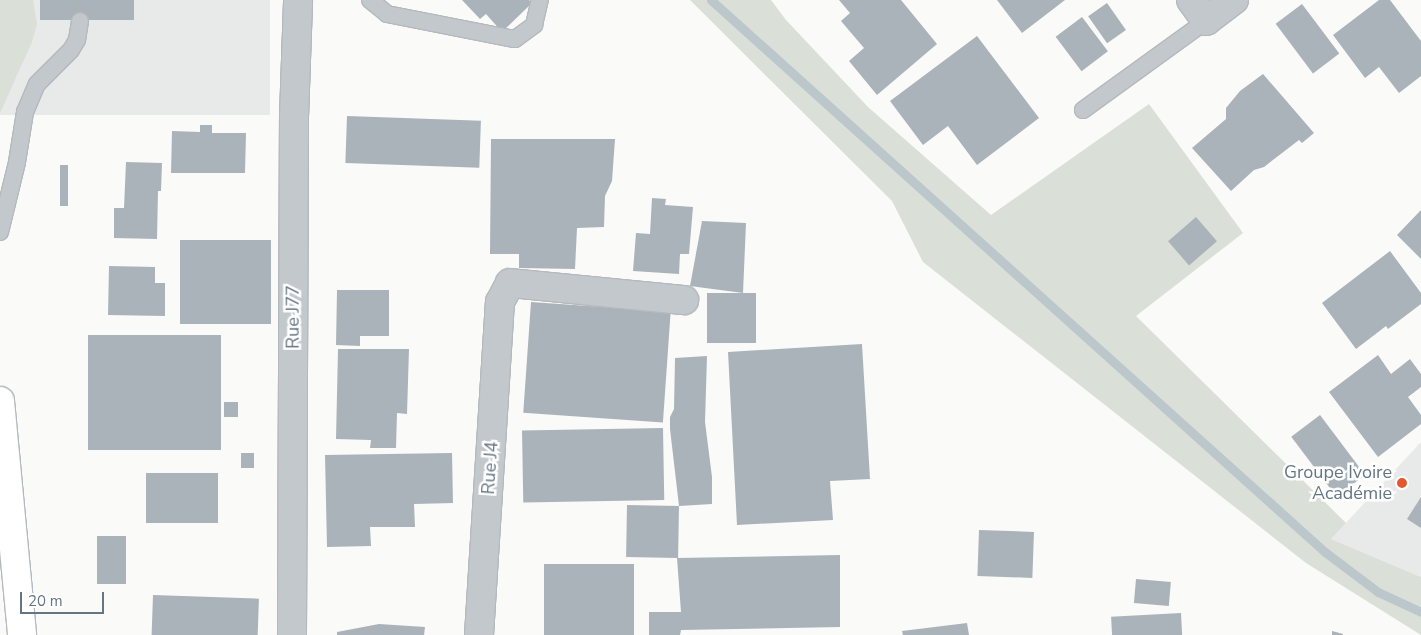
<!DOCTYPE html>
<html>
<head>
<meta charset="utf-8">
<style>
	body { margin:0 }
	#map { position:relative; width:1421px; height:635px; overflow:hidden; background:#fafaf8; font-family:"Nunito Sans",sans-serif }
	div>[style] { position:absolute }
	.built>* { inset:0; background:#e8e9e9; transform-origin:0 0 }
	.green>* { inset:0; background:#dadfd7 }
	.stream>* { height:9px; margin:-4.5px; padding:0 4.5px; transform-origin:4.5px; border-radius:4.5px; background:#bbc7cb }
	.building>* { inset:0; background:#aab3b9; transform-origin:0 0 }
	.roads { filter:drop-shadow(1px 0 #b4b9bd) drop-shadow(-1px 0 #b4b9bd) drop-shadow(0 1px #b4b9bd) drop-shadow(0 -1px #b4b9bd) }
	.lane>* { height:16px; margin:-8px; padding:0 8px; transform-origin:8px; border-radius:8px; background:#c3c8cc }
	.street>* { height:28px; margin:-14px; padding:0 14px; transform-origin:14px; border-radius:14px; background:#c3c8cc }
	.highway>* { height:28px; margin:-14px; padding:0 14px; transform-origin:14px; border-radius:14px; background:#fff }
	.dots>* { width:14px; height:14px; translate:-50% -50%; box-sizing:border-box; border:2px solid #fff; border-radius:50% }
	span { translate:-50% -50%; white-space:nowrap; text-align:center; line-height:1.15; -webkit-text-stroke:5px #fff; paint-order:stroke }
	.street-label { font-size:18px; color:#657683 }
	.poi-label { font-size:18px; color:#657683 }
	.right { translate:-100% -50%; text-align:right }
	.scale { position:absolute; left:20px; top:592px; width:84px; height:22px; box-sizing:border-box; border:2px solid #657683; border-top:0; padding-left:6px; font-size:15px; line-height:18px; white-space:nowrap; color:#657683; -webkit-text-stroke:4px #fff; paint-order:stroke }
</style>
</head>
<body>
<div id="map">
	<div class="built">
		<div style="left:0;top:0;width:270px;height:115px"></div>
		<div style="clip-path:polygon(1421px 442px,1421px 577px,1331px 539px)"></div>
	</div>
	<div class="green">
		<div style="clip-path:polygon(0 0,33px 0,37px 24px,32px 42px,0 113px)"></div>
		<div style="clip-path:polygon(690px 0,771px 0,786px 20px,868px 107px,991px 215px,1149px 104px,1243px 233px,1136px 316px,1346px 523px,1331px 539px,1421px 577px,1421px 635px,1306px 563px,923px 262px,892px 201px)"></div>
	</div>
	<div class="stream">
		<div style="left:711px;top:0;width:826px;rotate:41.96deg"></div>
		<div style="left:1325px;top:552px;width:66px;rotate:37deg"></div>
		<div style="left:1378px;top:592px;width:47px;rotate:24.9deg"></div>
	</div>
	<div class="building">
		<div style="left:40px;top:0;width:94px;height:20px"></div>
		<div style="clip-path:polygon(462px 0,529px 0,532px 3px,502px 32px,486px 14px,480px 19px)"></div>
		<div style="clip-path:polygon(839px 0,901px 0,937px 44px,877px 95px,849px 61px,864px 48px,841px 21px,850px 13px)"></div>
		<div style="clip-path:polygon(997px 0,1065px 0,1022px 33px)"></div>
		<div style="clip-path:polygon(1379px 0,1390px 0,1421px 41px,1421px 76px,1399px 93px,1379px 67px,1365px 78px,1333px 35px)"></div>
		<div style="left:1107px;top:3px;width:33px;height:23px;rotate:55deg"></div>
		<div style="left:1302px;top:4px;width:62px;height:33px;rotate:53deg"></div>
		<div style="left:1082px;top:17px;width:43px;height:33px;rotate:53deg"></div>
		<div style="clip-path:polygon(977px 36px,1039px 118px,977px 165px,948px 126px,923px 145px,890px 101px)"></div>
		<div style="clip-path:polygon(1263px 74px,1314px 133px,1302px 143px,1299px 140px,1264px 167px,1254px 170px,1231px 191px,1192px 148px,1226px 119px,1226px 108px,1240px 91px)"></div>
		<div style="left:347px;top:116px;width:134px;height:47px;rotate:2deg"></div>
		<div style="clip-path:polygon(200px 125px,212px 125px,212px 133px,246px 133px,245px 173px,171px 173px,172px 131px,200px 132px)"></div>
		<div style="clip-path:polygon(491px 139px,615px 139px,612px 181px,605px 196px,604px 227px,577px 228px,575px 269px,519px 268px,519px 254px,490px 254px)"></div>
		<div style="clip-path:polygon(126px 162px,162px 163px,161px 191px,158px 191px,157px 239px,114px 238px,114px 208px,124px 208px)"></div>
		<div style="left:60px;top:165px;width:8px;height:41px"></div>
		<div style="clip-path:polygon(652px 198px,666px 199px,665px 205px,693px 207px,689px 254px,680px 254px,679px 274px,633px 271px,636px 233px,650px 234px)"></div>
		<div style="clip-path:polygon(1421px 210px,1421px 259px,1397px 235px)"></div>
		<div style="left:1196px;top:217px;width:32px;height:37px;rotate:49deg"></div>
		<div style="clip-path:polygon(702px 221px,746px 223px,743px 293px,690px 286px)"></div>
		<div style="left:180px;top:240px;width:91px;height:84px"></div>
		<div style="clip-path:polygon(1390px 251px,1421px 293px,1421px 304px,1388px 329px,1386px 326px,1356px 349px,1322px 303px)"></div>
		<div style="clip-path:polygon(109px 266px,155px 267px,155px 283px,165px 283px,165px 316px,108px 315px)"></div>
		<div style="clip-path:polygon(337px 290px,389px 290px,389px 336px,360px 336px,360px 346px,336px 345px)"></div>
		<div style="left:707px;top:293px;width:49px;height:50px"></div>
		<div style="left:531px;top:302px;width:140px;height:111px;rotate:4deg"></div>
		<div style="left:88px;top:335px;width:133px;height:115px"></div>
		<div style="clip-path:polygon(862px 344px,870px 479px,830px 481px,833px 520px,737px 525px,728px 352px)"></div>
		<div style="clip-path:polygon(338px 349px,409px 349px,407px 414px,397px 413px,396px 448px,370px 448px,371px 440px,336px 439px)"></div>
		<div style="clip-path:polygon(1378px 355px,1391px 374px,1410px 359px,1421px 374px,1421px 387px,1408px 397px,1421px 415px,1421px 424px,1378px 457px,1329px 392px)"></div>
		<div style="clip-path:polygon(707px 356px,705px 422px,712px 477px,712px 504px,679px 506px,670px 429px,670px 417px,674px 409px,675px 358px)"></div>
		<div style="left:224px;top:402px;width:14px;height:15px"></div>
		<div style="left:1320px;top:415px;width:75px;height:36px;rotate:53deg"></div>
		<div style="left:663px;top:428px;width:72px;height:141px;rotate:89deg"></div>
		<div style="left:241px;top:453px;width:13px;height:15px"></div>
		<div style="clip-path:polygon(452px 453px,453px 503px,414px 504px,415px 527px,370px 527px,371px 546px,327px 547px,325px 455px)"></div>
		<div style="left:146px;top:473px;width:72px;height:50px"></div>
		<div style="clip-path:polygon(1421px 497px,1421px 528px,1407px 519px)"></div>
		<div style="left:627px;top:505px;width:52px;height:52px;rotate:1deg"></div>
		<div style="left:979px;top:530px;width:55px;height:46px;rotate:2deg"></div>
		<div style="left:97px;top:536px;width:29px;height:48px"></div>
		<div style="clip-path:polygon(840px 555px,840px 627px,681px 630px,680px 635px,649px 635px,649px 612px,681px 612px,677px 558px)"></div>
		<div style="left:544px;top:564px;width:90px;height:71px"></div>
		<div style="left:1136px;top:579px;width:35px;height:24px;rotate:5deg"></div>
		<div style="left:153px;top:595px;width:106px;height:40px;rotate:2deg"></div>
		<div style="left:1181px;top:613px;width:22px;height:70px;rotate:87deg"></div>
		<div style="clip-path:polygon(967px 623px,969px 635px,903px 635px,902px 631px)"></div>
		<div style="clip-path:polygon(379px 624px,425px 627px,424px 635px,337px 635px,337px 632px)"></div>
		<div style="clip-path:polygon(1332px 631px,1343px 634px,1343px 635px,1332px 635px)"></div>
	</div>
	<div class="roads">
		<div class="lane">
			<div style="left:370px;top:0;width:22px;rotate:39deg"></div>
			<div style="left:387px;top:14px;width:130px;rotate:11.1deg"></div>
			<div style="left:515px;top:39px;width:24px;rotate:-36deg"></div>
			<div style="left:534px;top:25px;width:26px;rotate:-77deg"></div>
			<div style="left:1083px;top:110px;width:152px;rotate:-35.9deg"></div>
			<div style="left:0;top:232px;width:72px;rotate:-76.3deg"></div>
			<div style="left:17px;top:162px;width:51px;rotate:-80.9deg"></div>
			<div style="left:25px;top:112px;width:30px;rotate:-67deg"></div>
			<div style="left:37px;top:84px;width:48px;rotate:-45deg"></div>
			<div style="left:71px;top:50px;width:12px;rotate:-59deg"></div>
			<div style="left:77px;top:40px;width:19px;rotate:-81deg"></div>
		</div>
		<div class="street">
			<div style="left:1191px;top:0;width:26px;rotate:54deg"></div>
			<div style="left:1206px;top:21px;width:35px;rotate:-37deg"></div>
			<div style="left:292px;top:635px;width:518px;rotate:-89.78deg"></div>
			<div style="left:294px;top:117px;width:117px;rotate:-88deg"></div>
			<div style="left:479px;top:635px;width:334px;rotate:-86.4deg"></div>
			<div style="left:500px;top:302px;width:21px;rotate:-62deg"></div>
			<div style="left:510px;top:283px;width:175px;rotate:5.6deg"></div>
		</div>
		<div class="highway">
			<div style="left:0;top:401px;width:235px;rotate:84.6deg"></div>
		</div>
	</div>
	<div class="dots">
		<div style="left:1402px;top:483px;background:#e4572e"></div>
	</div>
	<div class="street-label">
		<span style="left:293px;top:317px;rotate:-90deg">Rue J77</span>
		<span style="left:490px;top:468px;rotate:-86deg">Rue J4</span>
	</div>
	<div class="poi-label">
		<span class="right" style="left:1392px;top:483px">Groupe Ivoire<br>Académie</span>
	</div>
	<div class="scale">20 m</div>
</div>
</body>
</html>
